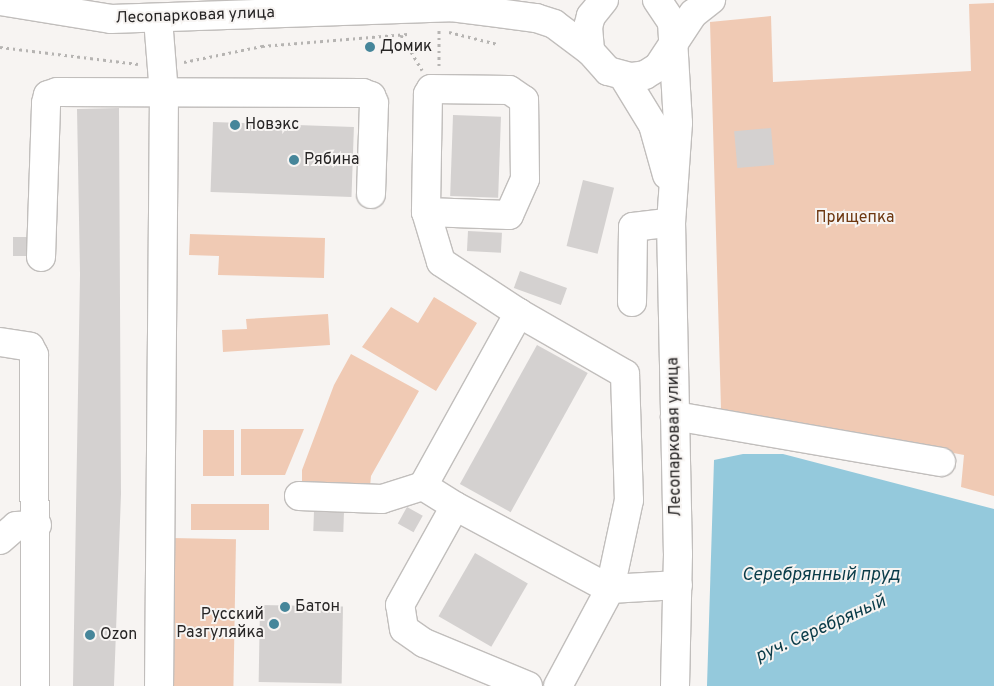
<!DOCTYPE html>
<html>
<head>
<meta charset="utf-8">
<style>
	body { margin:0 }
	#map { position:relative; width:994px; height:686px; overflow:hidden; background:#f7f4f2; font-family:Overpass,sans-serif }
	div>[style] { position:absolute }
	.green>* { inset:0; background:#f0cab4; transform-origin:0 0 }
	.water>* { inset:0; background:#94c9dc }
	.building>* { inset:0; background:#d4d1d0; transform-origin:0 0 }
	.path>* { height:3px; margin-top:-1.5px; transform-origin:0; background:repeating-linear-gradient(90deg,#b6b4b2 0 2.5px,transparent 0 6.5px) }
	.roads { filter:drop-shadow(1px 0 #c1bebc) drop-shadow(-1px 0 #c1bebc) drop-shadow(0 1px #c1bebc) drop-shadow(0 -1px #c1bebc) }
	.minor>* { height:28px; margin:-14px; padding:0 14px; transform-origin:14px; border-radius:14px; background:#fff }
	.major>* { height:28px; margin:-14px; padding:0 14px; transform-origin:14px; border-radius:14px; background:#fff }
	.dots>* { width:14px; height:14px; translate:-50% -50%; box-sizing:border-box; border:2px solid #f7f4f2; border-radius:50% }
	span { translate:-50% -50%; white-space:nowrap; text-align:center; line-height:1.15; -webkit-text-stroke:4px #f7f4f2; paint-order:stroke }
	.street-label { font-size:16px; color:#272525 }
	.poi-label { font-size:16px; color:#272525 }
	.left { translate:0 -50%; text-align:left }
	.right { translate:-100% -50%; text-align:right }
	.park-label { font-size:16px; color:#6d3710 }
	.water-label { font-size:18px; color:#093b48; font-style:italic }
</style>
</head>
<body>
<div id="map">
	<div class="green">
		<div style="clip-path:polygon(994px 3px,994px 496px,961px 487px,964px 455px,721px 409px,710px 22px,771px 16px,773px 82px,971px 71px,969px 4px)"></div>
		<div style="clip-path:polygon(190px 234px,325px 238px,324px 278px,218px 275px,219px 256px,189px 255px)"></div>
		<div style="clip-path:polygon(434px 297px,477px 323px,436px 391px,362px 347px,391px 307px,418px 323px)"></div>
		<div style="clip-path:polygon(328px 314px,330px 345px,223px 352px,222px 330px,247px 329px,246px 319px)"></div>
		<div style="clip-path:polygon(351px 354px,419px 391px,371px 476px,370px 487px,302px 486px,302px 470px,334px 385px)"></div>
		<div style="clip-path:polygon(241px 429px,304px 429px,285px 475px,241px 475px)"></div>
		<div style="left:203px;top:430px;width:31px;height:46px"></div>
		<div style="left:191px;top:504px;width:78px;height:26px"></div>
		<div style="left:171px;top:538px;width:65px;height:148px;rotate:1deg"></div>
	</div>
	<div class="water">
		<div style="clip-path:polygon(743px 454px,783px 454px,994px 509px,994px 686px,707px 686px,714px 460px)"></div>
	</div>
	<div class="building">
		<div style="clip-path:polygon(119px 108px,121px 494px,114px 686px,73px 686px,80px 274px,77px 109px)"></div>
		<div style="left:453px;top:115px;width:48px;height:81px;rotate:2deg"></div>
		<div style="left:213px;top:122px;width:141px;height:70px;rotate:2deg"></div>
		<div style="left:771px;top:128px;width:37px;height:37px;rotate:85deg"></div>
		<div style="left:583px;top:180px;width:32px;height:68px;rotate:14deg"></div>
		<div style="left:468px;top:231px;width:34px;height:20px;rotate:3deg"></div>
		<div style="left:13px;top:237px;width:19px;height:19px"></div>
		<div style="left:520px;top:271px;width:50px;height:18px;rotate:20deg"></div>
		<div style="left:537px;top:345px;width:58px;height:159px;rotate:29deg"></div>
		<div style="left:407px;top:507px;width:18px;height:19px;rotate:29deg"></div>
		<div style="left:314px;top:511px;width:30px;height:20px;rotate:2deg"></div>
		<div style="left:475px;top:553px;width:61px;height:73px;rotate:30deg"></div>
		<div style="left:260px;top:605px;width:83px;height:77px;rotate:1deg"></div>
	</div>
	<div class="path">
		<div style="left:449px;top:32px;width:50px;rotate:13.8deg"></div>
		<div style="left:401px;top:35px;width:41px;rotate:59deg"></div>
		<div style="left:0;top:47px;width:139px;rotate:7deg"></div>
		<div style="left:184px;top:62px;width:80px;rotate:-11.6deg"></div>
		<div style="left:262px;top:46px;width:146px;rotate:-4.7deg"></div>
		<div style="left:439px;top:66px;width:36px;rotate:-90deg"></div>
	</div>
	<div class="roads">
		<div class="minor">
			<div style="left:158px;top:19px;width:74px;rotate:85.4deg"></div>
			<div style="left:164px;top:93px;width:593px;rotate:90.48deg"></div>
			<div style="left:426px;top:212px;width:83px;rotate:2.1deg"></div>
			<div style="left:509px;top:215px;width:39px;rotate:-66deg"></div>
			<div style="left:525px;top:179px;width:79px;rotate:-90.7deg"></div>
			<div style="left:524px;top:100px;width:18px;rotate:-146deg"></div>
			<div style="left:509px;top:90px;width:78px;rotate:-179.3deg"></div>
			<div style="left:431px;top:89px;width:6px;rotate:121deg"></div>
			<div style="left:428px;top:94px;width:118px;rotate:91deg"></div>
			<div style="left:426px;top:212px;width:52px;rotate:73.3deg"></div>
			<div style="left:441px;top:262px;width:93px;rotate:33.2deg"></div>
			<div style="left:41px;top:257px;width:154px;rotate:-88.1deg"></div>
			<div style="left:46px;top:103px;width:8px;rotate:-76deg"></div>
			<div style="left:48px;top:95px;width:9px;rotate:-18deg"></div>
			<div style="left:57px;top:92px;width:306px;rotate:0.2deg"></div>
			<div style="left:363px;top:93px;width:9px;rotate:21deg"></div>
			<div style="left:371px;top:96px;width:8px;rotate:67deg"></div>
			<div style="left:374px;top:103px;width:91px;rotate:91.9deg"></div>
			<div style="left:632px;top:302px;width:75px;rotate:-89.2deg"></div>
			<div style="left:633px;top:227px;width:38px;rotate:-7deg"></div>
			<div style="left:0;top:342px;width:30px;rotate:9deg"></div>
			<div style="left:30px;top:347px;width:9px;rotate:63deg"></div>
			<div style="left:34px;top:355px;width:331px;rotate:89.8deg"></div>
			<div style="left:675px;top:416px;width:270px;rotate:9.8deg"></div>
			<div style="left:299px;top:496px;width:83px;rotate:2.1deg"></div>
			<div style="left:382px;top:499px;width:43px;rotate:-17.6deg"></div>
			<div style="left:455px;top:506px;width:176px;rotate:28.2deg"></div>
			<div style="left:610px;top:589px;width:68px;rotate:-3.4deg"></div>
			<div style="left:0;top:540px;width:21px;rotate:-41deg"></div>
			<div style="left:16px;top:526px;width:21px;rotate:-3deg"></div>
			<div style="left:528px;top:686px;width:113px;rotate:-157.5deg"></div>
			<div style="left:424px;top:643px;width:24px;rotate:-145deg"></div>
			<div style="left:404px;top:629px;width:24px;rotate:-99deg"></div>
			<div style="left:400px;top:605px;width:113px;rotate:-60.9deg"></div>
			<div style="left:455px;top:506px;width:38px;rotate:-148deg"></div>
			<div style="left:423px;top:486px;width:198px;rotate:-61deg"></div>
			<div style="left:519px;top:313px;width:122px;rotate:29.9deg"></div>
			<div style="left:625px;top:374px;width:126px;rotate:88.2deg"></div>
			<div style="left:629px;top:500px;width:91px;rotate:102.1deg"></div>
			<div style="left:610px;top:589px;width:110px;rotate:118.2deg"></div>
		</div>
		<div class="major">
			<div style="left:604px;top:0;width:21px;rotate:129deg"></div>
			<div style="left:591px;top:16px;width:11px;rotate:105deg"></div>
			<div style="left:588px;top:27px;width:24px;rotate:85deg"></div>
			<div style="left:590px;top:51px;width:27px;rotate:48deg"></div>
			<div style="left:608px;top:71px;width:24px;rotate:15deg"></div>
			<div style="left:631px;top:77px;width:14px;rotate:-8deg"></div>
			<div style="left:645px;top:75px;width:15px;rotate:-32deg"></div>
			<div style="left:658px;top:67px;width:64px;rotate:-56.6deg"></div>
			<div style="left:693px;top:14px;width:23px;rotate:-38deg"></div>
			<div style="left:657px;top:0;width:27px;rotate:56deg"></div>
			<div style="left:672px;top:22px;width:101px;rotate:86.6deg"></div>
			<div style="left:678px;top:123px;width:99px;rotate:94deg"></div>
			<div style="left:671px;top:222px;width:332px;rotate:88.8deg"></div>
			<div style="left:678px;top:554px;width:132px;rotate:91.3deg"></div>
			<div style="left:0;top:1px;width:112px;rotate:9.2deg"></div>
			<div style="left:111px;top:19px;width:340px;rotate:-2deg"></div>
			<div style="left:451px;top:7px;width:86px;rotate:7.4deg"></div>
			<div style="left:536px;top:18px;width:19px;rotate:18deg"></div>
			<div style="left:554px;top:24px;width:45px;rotate:36.9deg"></div>
			<div style="left:623px;top:76px;width:57px;rotate:58.5deg"></div>
			<div style="left:653px;top:125px;width:52px;rotate:74.4deg"></div>
		</div>
	</div>
	<div class="dots">
		<div style="left:370px;top:47px;background:#46869a"></div>
		<div style="left:235px;top:125px;background:#46869a"></div>
		<div style="left:294px;top:160px;background:#46869a"></div>
		<div style="left:285px;top:607px;background:#46869a"></div>
		<div style="left:274px;top:624px;background:#46869a"></div>
		<div style="left:90px;top:635px;background:#46869a"></div>
	</div>
	<div class="street-label">
		<span style="left:195px;top:16px;rotate:-2deg">Лесопарковая улица</span>
		<span style="left:675px;top:437px;rotate:-91deg">Лесопарковая улица</span>
	</div>
	<div class="poi-label">
		<span class="left" style="left:380px;top:47px">Домик</span>
		<span class="left" style="left:245px;top:125px">Новэкс</span>
		<span class="left" style="left:304px;top:160px">Рябина</span>
		<span class="left" style="left:295px;top:607px">Батон</span>
		<span class="right" style="left:264px;top:624px">Русский<br>Разгуляйка</span>
		<span class="left" style="left:100px;top:635px">Ozon</span>
	</div>
	<div class="park-label">
		<span style="left:855px;top:218px">Прищепка</span>
	</div>
	<div class="water-label">
		<span style="left:821px;top:576px">Серебрянный пруд</span>
		<span style="left:821px;top:630px;rotate:-24deg">руч. Серебряный</span>
	</div>
</div>
</body>
</html>
